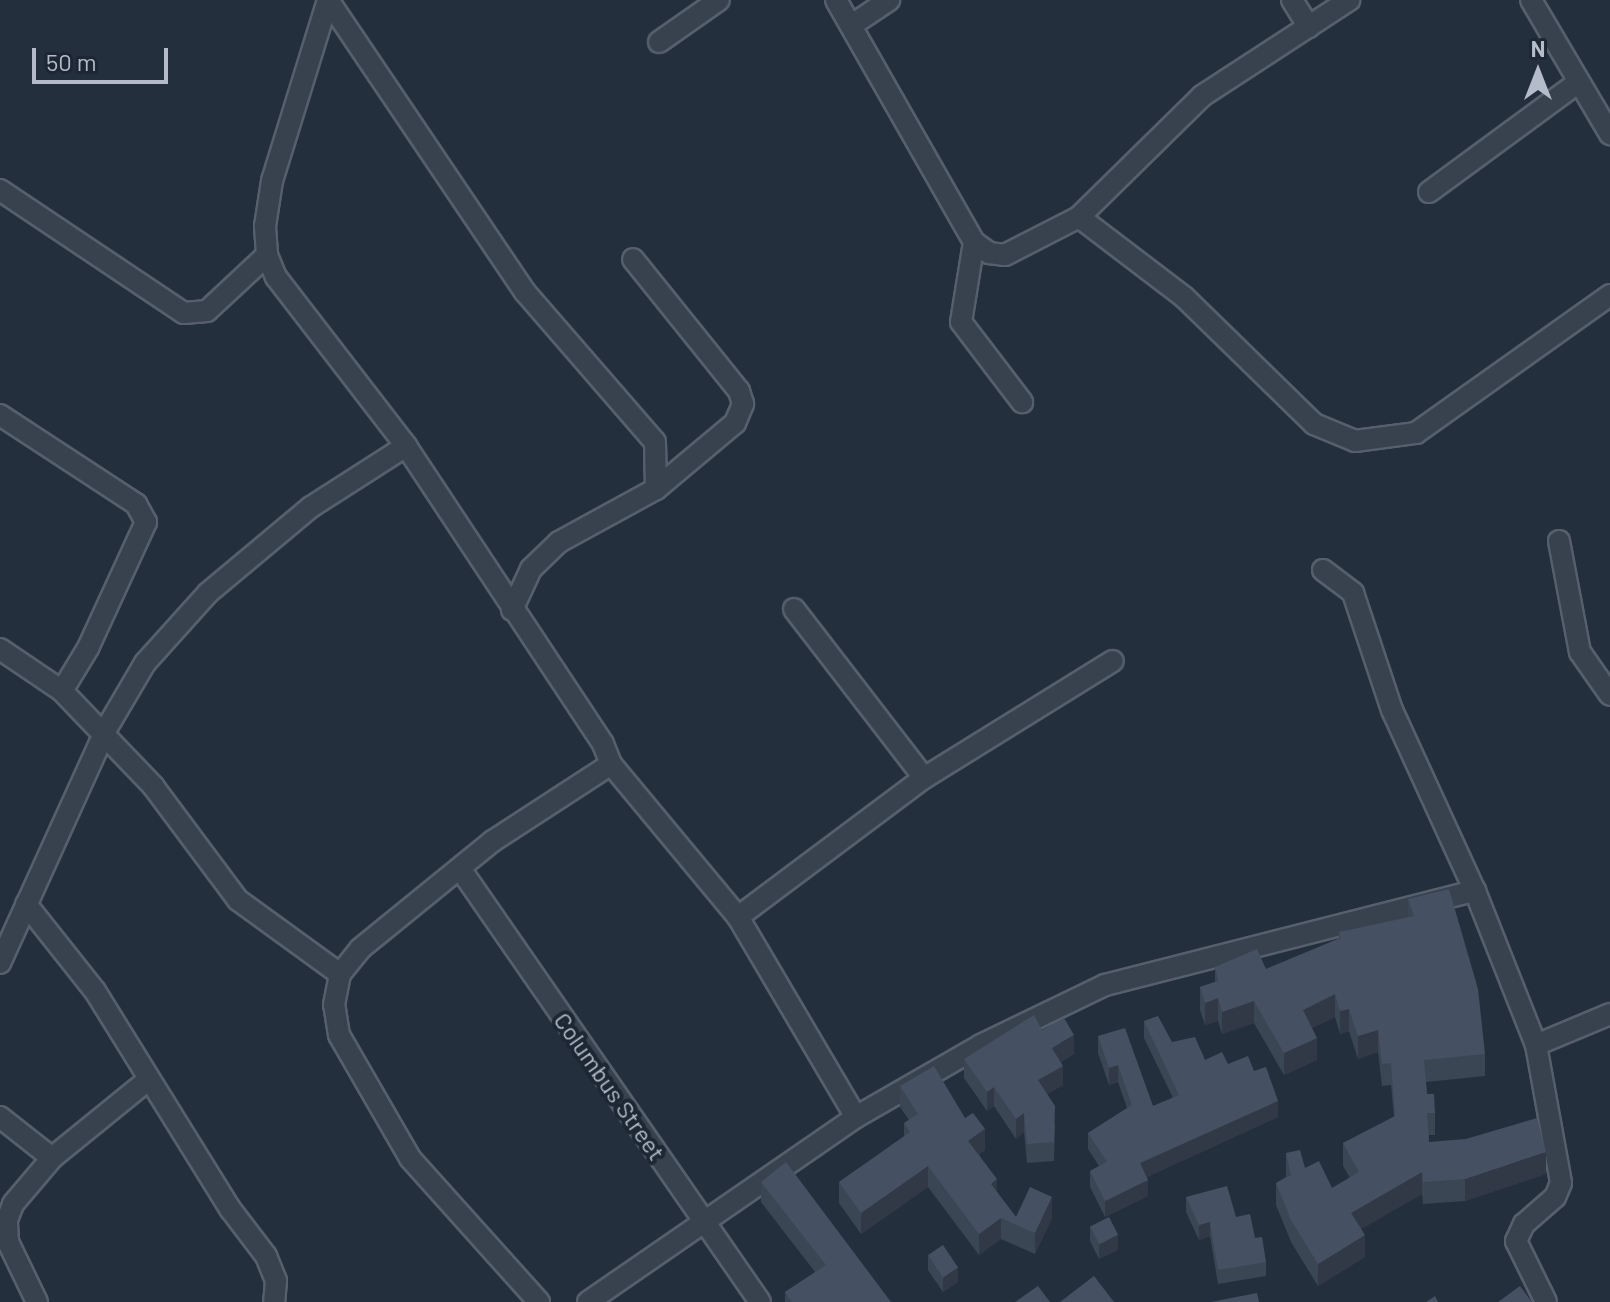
<!DOCTYPE html>
<html>
<head>
<meta charset="utf-8">
<style>
	body { margin:0 }
	#map { position:relative; width:1610px; height:1302px; overflow:hidden; background:#242f3e; font-family:Barlow,sans-serif }
	div>[style] { position:absolute }
	.roads { filter:drop-shadow(2px 0 #565f6c) drop-shadow(-2px 0 #565f6c) drop-shadow(0 2px #565f6c) drop-shadow(0 -2px #565f6c) }
	.street>* { height:20px; margin:-10px; padding:0 10px; transform-origin:10px; border-radius:10px; background:#38414e }
	.wall>* { inset:0; background:#3b4654 }
	.shaded-wall>* { inset:0; background:#303945 }
	.building>* { inset:0; background:#455162; transform-origin:0 0 }
	span { translate:-50% -50%; white-space:nowrap; text-align:center; line-height:1.15; -webkit-text-stroke:8px #1d2633; paint-order:stroke }
	.street-label { font-size:24px; color:#b4bcc9 }
	.north { position:absolute; left:1498px; top:32px; width:80px; height:80px; -webkit-text-stroke:6px #1d2633; paint-order:stroke; rotate:0deg; font-size:22px; font-weight:700; line-height:32px; text-align:center; color:#b4bcc9 }
	.north::after { content:''; display:block; margin:auto; width:28px; height:36px; background:#b4bcc9; clip-path:polygon(50% 0,100% 100%,50% 72%,0 100%) }
	.scale { position:absolute; left:32px; top:48px; width:136px; height:36px; box-sizing:border-box; border:4px solid #b4bcc9; border-top:0; padding-left:10px; font-size:24px; line-height:28px; white-space:nowrap; color:#b4bcc9; -webkit-text-stroke:6px #1d2633; paint-order:stroke }
</style>
</head>
<body>
<div id="map">
	<div class="roads">
		<div class="street">
			<div style="left:328px;top:0;width:189px;rotate:107.2deg"></div>
			<div style="left:272px;top:181px;width:46px;rotate:98.8deg"></div>
			<div style="left:265px;top:226px;width:29px;rotate:86deg"></div>
			<div style="left:267px;top:255px;width:24px;rotate:68deg"></div>
			<div style="left:276px;top:277px;width:213px;rotate:52.4deg"></div>
			<div style="left:406px;top:446px;width:357px;rotate:56.5deg"></div>
			<div style="left:603px;top:744px;width:22px;rotate:68deg"></div>
			<div style="left:611px;top:764px;width:199px;rotate:50.3deg"></div>
			<div style="left:738px;top:917px;width:232px;rotate:59.5deg"></div>
			<div style="left:328px;top:0;width:352px;rotate:56deg"></div>
			<div style="left:525px;top:292px;width:198px;rotate:49.1deg"></div>
			<div style="left:655px;top:442px;width:47px;rotate:88.8deg"></div>
			<div style="left:836px;top:0;width:279px;rotate:60.3deg"></div>
			<div style="left:974px;top:242px;width:19px;rotate:36deg"></div>
			<div style="left:989px;top:253px;width:16px;rotate:7deg"></div>
			<div style="left:1005px;top:255px;width:83px;rotate:-27.2deg"></div>
			<div style="left:1079px;top:217px;width:173px;rotate:-44.5deg"></div>
			<div style="left:1202px;top:96px;width:176px;rotate:-33.1deg"></div>
			<div style="left:1292px;top:0;width:32px;rotate:58deg"></div>
			<div style="left:1531px;top:0;width:156px;rotate:59.5deg"></div>
			<div style="left:852px;top:25px;width:45px;rotate:-34deg"></div>
			<div style="left:659px;top:42px;width:73px;rotate:-35deg"></div>
			<div style="left:0;top:190px;width:221px;rotate:33.8deg"></div>
			<div style="left:184px;top:313px;width:23px;rotate:-5deg"></div>
			<div style="left:207px;top:311px;width:82px;rotate:-43deg"></div>
			<div style="left:1429px;top:192px;width:186px;rotate:-36.3deg"></div>
			<div style="left:1079px;top:217px;width:132px;rotate:37.3deg"></div>
			<div style="left:1184px;top:297px;width:182px;rotate:44.3deg"></div>
			<div style="left:1314px;top:424px;width:44px;rotate:22.5deg"></div>
			<div style="left:1355px;top:441px;width:62px;rotate:-7.5deg"></div>
			<div style="left:1416px;top:433px;width:238px;rotate:-35.4deg"></div>
			<div style="left:974px;top:242px;width:81px;rotate:99.2deg"></div>
			<div style="left:961px;top:322px;width:101px;rotate:52.7deg"></div>
			<div style="left:0;top:415px;width:163px;rotate:33.2deg"></div>
			<div style="left:136px;top:504px;width:21px;rotate:61deg"></div>
			<div style="left:146px;top:522px;width:139px;rotate:114.7deg"></div>
			<div style="left:88px;top:648px;width:50px;rotate:121.2deg"></div>
			<div style="left:62px;top:691px;width:132px;rotate:46.2deg"></div>
			<div style="left:153px;top:786px;width:142px;rotate:53.3deg"></div>
			<div style="left:238px;top:900px;width:126px;rotate:36deg"></div>
			<div style="left:1559px;top:541px;width:113px;rotate:79.3deg"></div>
			<div style="left:1580px;top:652px;width:52px;rotate:55.1deg"></div>
			<div style="left:1323px;top:570px;width:38px;rotate:37deg"></div>
			<div style="left:1353px;top:593px;width:123px;rotate:71.6deg"></div>
			<div style="left:1392px;top:710px;width:199px;rotate:65.4deg"></div>
			<div style="left:1475px;top:891px;width:166px;rotate:68.4deg"></div>
			<div style="left:1536px;top:1045px;width:140px;rotate:79.7deg"></div>
			<div style="left:1561px;top:1183px;width:15px;rotate:113deg"></div>
			<div style="left:1555px;top:1197px;width:41px;rotate:138.9deg"></div>
			<div style="left:1524px;top:1224px;width:19px;rotate:115deg"></div>
			<div style="left:1516px;top:1241px;width:68px;rotate:63.8deg"></div>
			<div style="left:794px;top:609px;width:213px;rotate:52.4deg"></div>
			<div style="left:512px;top:610px;width:45px;rotate:-65.1deg"></div>
			<div style="left:531px;top:569px;width:39px;rotate:-44deg"></div>
			<div style="left:559px;top:542px;width:111px;rotate:-28.7deg"></div>
			<div style="left:656px;top:489px;width:103px;rotate:-39.9deg"></div>
			<div style="left:735px;top:423px;width:21px;rotate:-67deg"></div>
			<div style="left:743px;top:404px;width:14px;rotate:-107deg"></div>
			<div style="left:739px;top:391px;width:169px;rotate:-128.8deg"></div>
			<div style="left:0;top:649px;width:75px;rotate:34.1deg"></div>
			<div style="left:461px;top:870px;width:525px;rotate:55.31deg"></div>
			<div style="left:26px;top:904px;width:111px;rotate:51.6deg"></div>
			<div style="left:95px;top:991px;width:258px;rotate:58.2deg"></div>
			<div style="left:231px;top:1210px;width:58px;rotate:52.7deg"></div>
			<div style="left:266px;top:1256px;width:27px;rotate:68deg"></div>
			<div style="left:276px;top:1281px;width:21px;rotate:95deg"></div>
			<div style="left:738px;top:917px;width:232px;rotate:-36.8deg"></div>
			<div style="left:924px;top:778px;width:222px;rotate:-31.8deg"></div>
			<div style="left:0;top:963px;width:255px;rotate:-65.6deg"></div>
			<div style="left:105px;top:731px;width:79px;rotate:-59.5deg"></div>
			<div style="left:145px;top:663px;width:94px;rotate:-48deg"></div>
			<div style="left:208px;top:593px;width:134px;rotate:-39.9deg"></div>
			<div style="left:311px;top:507px;width:113px;rotate:-32.7deg"></div>
			<div style="left:1536px;top:1045px;width:80px;rotate:-22.7deg"></div>
			<div style="left:0;top:1117px;width:66px;rotate:38.3deg"></div>
			<div style="left:37px;top:1302px;width:67px;rotate:-115.8deg"></div>
			<div style="left:8px;top:1242px;width:22px;rotate:-93deg"></div>
			<div style="left:7px;top:1220px;width:17px;rotate:-69deg"></div>
			<div style="left:13px;top:1204px;width:60px;rotate:-49.7deg"></div>
			<div style="left:52px;top:1158px;width:124px;rotate:-39.1deg"></div>
			<div style="left:539px;top:1302px;width:193px;rotate:-131.9deg"></div>
			<div style="left:410px;top:1158px;width:142px;rotate:-120deg"></div>
			<div style="left:339px;top:1035px;width:30px;rotate:-99deg"></div>
			<div style="left:334px;top:1005px;width:32px;rotate:-79deg"></div>
			<div style="left:340px;top:974px;width:32px;rotate:-51deg"></div>
			<div style="left:360px;top:949px;width:171px;rotate:-39.1deg"></div>
			<div style="left:493px;top:841px;width:141px;rotate:-33.1deg"></div>
			<div style="left:588px;top:1302px;width:326px;rotate:-34.6deg"></div>
			<div style="left:856px;top:1117px;width:144px;rotate:-29.9deg"></div>
			<div style="left:981px;top:1045px;width:138px;rotate:-25.8deg"></div>
			<div style="left:1105px;top:985px;width:382px;rotate:-14.3deg"></div>
		</div>
	</div>
	<div class="wall">
		<div style="clip-path:polygon(1408px 899px,1485px 1054px,1485px 1076px,1426px 1082px,1427px 1094px,1435px 1113px,1435px 1135px,1429px 1135px,1429px 1142px,1546px 1174px,1465px 1201px,1423px 1204px,1422px 1194px,1361px 1229px,1365px 1257px,1318px 1286px,1291px 1242px,1276px 1205px,1276px 1183px,1286px 1177px,1286px 1153px,1332px 1188px,1350px 1178px,1343px 1166px,1343px 1143px,1394px 1117px,1391px 1085px,1382px 1086px,1378px 1052px,1358px 1059px,1349px 1031px,1340px 1034px,1335px 1017px,1312px 1028px,1317px 1060px,1284px 1075px,1254px 1023px,1222px 1034px,1218px 1021px,1205px 1025px,1200px 1010px,1200px 987px,1215px 982px,1215px 967px,1266px 969px,1339px 939px,1339px 932px,1408px 918px)"></div>
		<div style="clip-path:polygon(1144px 1021px,1172px 1042px,1205px 1060px,1254px 1071px,1278px 1117px,1147px 1177px,1148px 1196px,1105px 1217px,1090px 1187px,1090px 1171px,1099px 1166px,1088px 1149px,1088px 1133px,1127px 1108px,1118px 1082px,1109px 1085px,1098px 1053px,1098px 1036px,1153px 1106px,1173px 1098px,1144px 1038px)"></div>
		<div style="clip-path:polygon(1042px 1030px,1074px 1054px,1061px 1062px,1063px 1085px,1047px 1094px,1055px 1125px,1054px 1161px,1027px 1163px,1024px 1132px,1016px 1139px,994px 1106px,987px 1111px,964px 1078px,964px 1059px)"></div>
		<div style="clip-path:polygon(900px 1086px,985px 1150px,979px 1154px,997px 1192px,1016px 1217px,1052px 1218px,1035px 1254px,1001px 1239px,979px 1255px,928px 1187px,861px 1234px,839px 1203px,839px 1182px,904px 1137px,904px 1123px,909px 1120px,900px 1107px)"></div>
		<div style="clip-path:polygon(761px 1182px,891px 1302px,785px 1302px,785px 1292px,815px 1272px,761px 1202px)"></div>
		<div style="clip-path:polygon(1186px 1197px,1236px 1217px,1255px 1238px,1266px 1262px,1266px 1276px,1218px 1284px,1210px 1236px,1199px 1240px,1186px 1212px)"></div>
		<div style="clip-path:polygon(1090px 1226px,1118px 1250px,1099px 1259px,1090px 1241px)"></div>
		<div style="clip-path:polygon(928px 1255px,958px 1282px,943px 1292px,928px 1270px)"></div>
	</div>
	<div class="shaded-wall">
		<div style="clip-path:polygon(1335px 994px,1335px 1017px,1303px 1032px,1303px 1010px)"></div>
		<div style="clip-path:polygon(1218px 998px,1218px 1021px,1205px 1025px,1205px 1003px)"></div>
		<div style="clip-path:polygon(1254px 1001px,1254px 1023px,1222px 1034px,1222px 1012px)"></div>
		<div style="clip-path:polygon(1349px 1009px,1349px 1031px,1340px 1034px,1340px 1011px)"></div>
		<div style="clip-path:polygon(1378px 1030px,1378px 1052px,1358px 1059px,1358px 1036px)"></div>
		<div style="clip-path:polygon(1074px 1035px,1074px 1054px,1052px 1067px,1052px 1048px)"></div>
		<div style="clip-path:polygon(1317px 1038px,1317px 1060px,1284px 1075px,1284px 1053px)"></div>
		<div style="clip-path:polygon(1118px 1065px,1118px 1082px,1109px 1085px,1109px 1068px)"></div>
		<div style="clip-path:polygon(1063px 1066px,1063px 1085px,1038px 1100px,1038px 1080px)"></div>
		<div style="clip-path:polygon(994px 1087px,994px 1106px,987px 1111px,987px 1092px)"></div>
		<div style="clip-path:polygon(1278px 1101px,1278px 1117px,1140px 1180px,1140px 1163px)"></div>
		<div style="clip-path:polygon(1024px 1113px,1024px 1132px,1016px 1139px,1016px 1119px)"></div>
		<div style="clip-path:polygon(985px 1129px,985px 1150px,968px 1161px,968px 1141px)"></div>
		<div style="clip-path:polygon(1546px 1152px,1546px 1174px,1465px 1201px,1465px 1179px)"></div>
		<div style="clip-path:polygon(928px 1166px,928px 1187px,861px 1234px,861px 1213px)"></div>
		<div style="clip-path:polygon(1422px 1172px,1422px 1194px,1351px 1235px,1351px 1213px)"></div>
		<div style="clip-path:polygon(997px 1179px,997px 1200px,991px 1184px)"></div>
		<div style="clip-path:polygon(1148px 1180px,1148px 1196px,1105px 1217px,1105px 1201px)"></div>
		<div style="clip-path:polygon(1052px 1197px,1052px 1218px,1035px 1254px,1035px 1233px)"></div>
		<div style="clip-path:polygon(1001px 1218px,1001px 1239px,979px 1255px,979px 1234px)"></div>
		<div style="clip-path:polygon(1210px 1222px,1210px 1236px,1199px 1240px,1199px 1225px)"></div>
		<div style="clip-path:polygon(1118px 1235px,1118px 1250px,1099px 1259px,1099px 1244px)"></div>
		<div style="clip-path:polygon(1365px 1235px,1365px 1257px,1318px 1286px,1318px 1264px)"></div>
		<div style="clip-path:polygon(958px 1267px,958px 1282px,943px 1292px,943px 1277px)"></div>
	</div>
	<div class="building">
		<div style="clip-path:polygon(1449px 889px,1478px 989px,1485px 1054px,1424px 1060px,1427px 1094px,1434px 1094px,1435px 1113px,1427px 1113px,1429px 1142px,1466px 1139px,1537px 1118px,1546px 1152px,1465px 1179px,1423px 1182px,1422px 1172px,1351px 1213px,1365px 1235px,1318px 1264px,1291px 1220px,1276px 1183px,1291px 1175px,1286px 1153px,1300px 1150px,1305px 1168px,1319px 1161px,1332px 1188px,1359px 1172px,1343px 1143px,1395px 1116px,1391px 1063px,1382px 1064px,1378px 1030px,1358px 1036px,1349px 1009px,1340px 1011px,1335px 994px,1303px 1010px,1317px 1038px,1284px 1053px,1254px 1001px,1222px 1012px,1218px 998px,1205px 1003px,1200px 987px,1218px 981px,1215px 967px,1257px 949px,1266px 969px,1340px 938px,1339px 932px,1414px 916px,1408px 899px)"></div>
		<div style="clip-path:polygon(1034px 1015px,1042px 1030px,1064px 1018px,1074px 1035px,1052px 1048px,1063px 1066px,1038px 1080px,1055px 1106px,1054px 1142px,1027px 1144px,1024px 1113px,1016px 1119px,994px 1087px,987px 1092px,964px 1059px)"></div>
		<div style="clip-path:polygon(1158px 1016px,1172px 1042px,1195px 1037px,1205px 1060px,1222px 1052px,1228px 1064px,1248px 1056px,1254px 1071px,1266px 1067px,1278px 1101px,1140px 1163px,1148px 1180px,1105px 1201px,1090px 1171px,1107px 1162px,1088px 1133px,1132px 1105px,1118px 1065px,1109px 1068px,1098px 1036px,1125px 1028px,1153px 1106px,1179px 1095px,1144px 1021px)"></div>
		<div style="clip-path:polygon(934px 1066px,965px 1118px,973px 1113px,985px 1129px,968px 1141px,997px 1179px,991px 1184px,1016px 1217px,1030px 1187px,1052px 1197px,1035px 1233px,1001px 1218px,979px 1234px,928px 1166px,861px 1213px,839px 1182px,910px 1132px,904px 1123px,918px 1114px,900px 1086px)"></div>
		<div style="clip-path:polygon(786px 1162px,891px 1302px,792px 1302px,785px 1292px,826px 1265px,761px 1182px)"></div>
		<div style="clip-path:polygon(1227px 1186px,1236px 1217px,1250px 1214px,1255px 1238px,1262px 1237px,1266px 1262px,1218px 1270px,1210px 1222px,1199px 1225px,1186px 1197px)"></div>
		<div style="left:1109px;top:1217px;width:20px;height:21px;rotate:63deg"></div>
		<div style="left:943px;top:1245px;width:27px;height:18px;rotate:56deg"></div>
		<div style="clip-path:polygon(1094px 1276px,1114px 1302px,1060px 1302px)"></div>
		<div style="clip-path:polygon(1038px 1286px,1050px 1302px,1015px 1302px)"></div>
		<div style="clip-path:polygon(1520px 1286px,1532px 1302px,1498px 1302px)"></div>
		<div style="clip-path:polygon(1257px 1293px,1259px 1302px,1211px 1302px)"></div>
		<div style="clip-path:polygon(1435px 1296px,1438px 1302px,1426px 1302px)"></div>
	</div>
	<div class="street-label">
		<span style="left:610px;top:1086px;rotate:55deg">Columbus Street</span>
	</div>
	<div class="north">N</div>
	<div class="scale">50 m</div>
</div>
</body>
</html>
